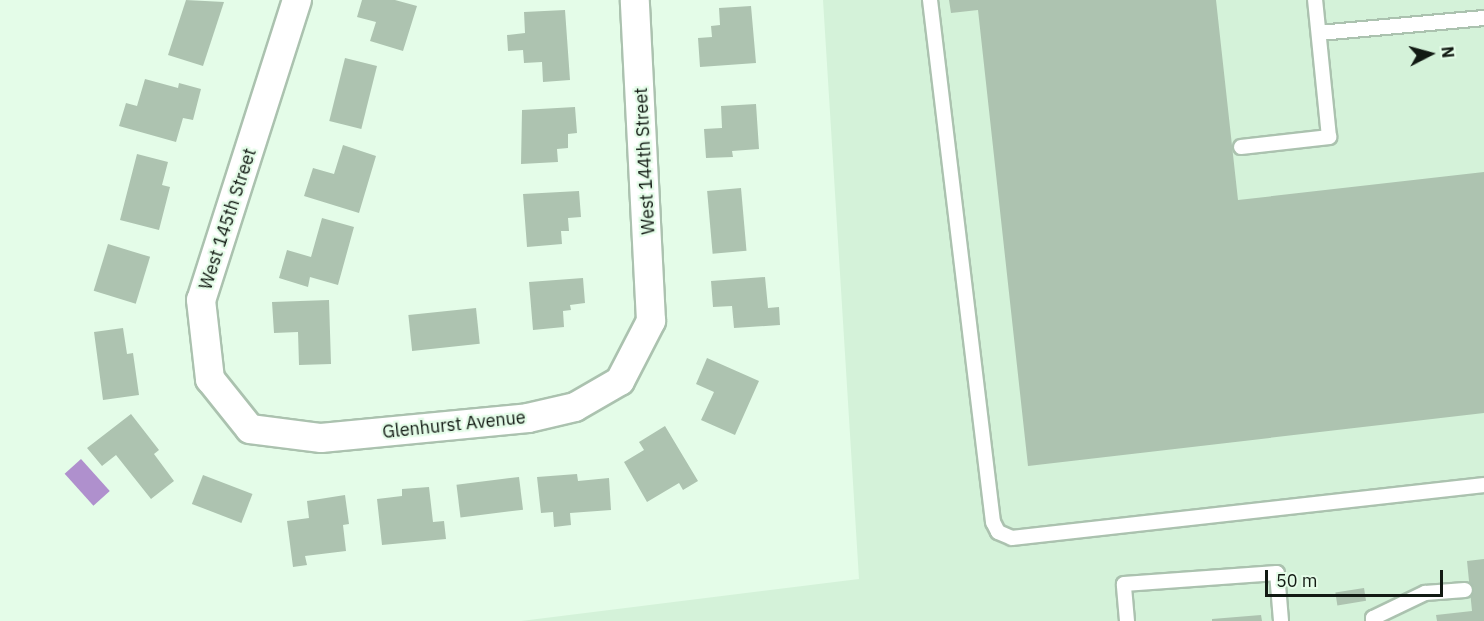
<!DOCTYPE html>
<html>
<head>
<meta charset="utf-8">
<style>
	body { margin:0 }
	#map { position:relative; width:1484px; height:621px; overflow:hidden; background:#e4fce8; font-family:"IBM Plex Sans",sans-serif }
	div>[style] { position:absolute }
	.built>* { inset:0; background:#d4f2d9 }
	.water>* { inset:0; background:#af90cd; transform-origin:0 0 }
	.building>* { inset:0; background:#adc3b0; transform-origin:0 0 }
	.roads { filter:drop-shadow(2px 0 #abc2af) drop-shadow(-2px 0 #abc2af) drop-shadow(0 2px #abc2af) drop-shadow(0 -2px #abc2af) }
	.lane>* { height:14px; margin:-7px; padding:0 7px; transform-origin:7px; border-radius:7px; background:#fff }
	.street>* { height:28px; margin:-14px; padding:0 14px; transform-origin:14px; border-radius:14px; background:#fff }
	span { translate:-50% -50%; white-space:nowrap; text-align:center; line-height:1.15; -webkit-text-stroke:4.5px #e4fce8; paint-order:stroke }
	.street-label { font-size:18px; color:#121a13 }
	.north { position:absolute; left:1400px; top:24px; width:60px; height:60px; -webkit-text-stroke:4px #e4fce8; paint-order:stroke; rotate:84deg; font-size:16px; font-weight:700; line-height:24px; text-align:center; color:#121a13 }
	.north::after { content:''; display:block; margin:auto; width:21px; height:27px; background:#121a13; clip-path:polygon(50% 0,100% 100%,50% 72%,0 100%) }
	.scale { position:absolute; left:1265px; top:570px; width:178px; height:27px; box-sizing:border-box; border:3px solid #121a13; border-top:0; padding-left:8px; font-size:18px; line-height:21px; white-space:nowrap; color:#121a13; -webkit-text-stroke:4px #e4fce8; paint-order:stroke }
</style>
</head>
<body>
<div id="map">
	<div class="built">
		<div style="clip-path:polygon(823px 0,1484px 0,1484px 621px,521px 621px,859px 579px)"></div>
	</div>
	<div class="water">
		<div style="left:81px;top:459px;width:43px;height:22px;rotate:48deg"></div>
	</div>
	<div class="building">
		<div style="clip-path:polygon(186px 0,224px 2px,203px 66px,168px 55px)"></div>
		<div style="clip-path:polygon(362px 0,395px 0,417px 6px,403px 51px,370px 41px,376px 22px,357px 17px)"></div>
		<div style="clip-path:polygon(949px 0,1216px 0,1238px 200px,1484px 172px,1484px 413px,1028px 466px,978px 10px,951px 13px)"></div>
		<div style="clip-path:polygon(751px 6px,756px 63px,700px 67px,698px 38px,712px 37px,711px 26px,720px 25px,719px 8px)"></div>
		<div style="clip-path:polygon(565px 10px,570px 80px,543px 82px,542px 62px,524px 63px,523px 50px,508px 51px,507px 35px,525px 33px,524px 12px)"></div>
		<div style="left:345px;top:58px;width:33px;height:65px;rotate:14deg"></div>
		<div style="clip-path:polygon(145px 79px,178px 88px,179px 83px,201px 89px,193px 120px,183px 118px,176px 142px,119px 126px,126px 103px,137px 106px)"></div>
		<div style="clip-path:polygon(756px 104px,759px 149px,732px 151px,733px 157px,706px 158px,704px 129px,722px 128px,721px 106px)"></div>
		<div style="clip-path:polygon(575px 107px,577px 133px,568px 134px,568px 148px,557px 149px,558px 162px,521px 164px,522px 110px)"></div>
		<div style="clip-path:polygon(343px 145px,376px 156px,359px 213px,304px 196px,313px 168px,334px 174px)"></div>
		<div style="clip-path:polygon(137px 154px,168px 162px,162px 185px,170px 187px,159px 230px,120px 220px)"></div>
		<div style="left:741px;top:188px;width:63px;height:34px;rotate:85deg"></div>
		<div style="clip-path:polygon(579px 191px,581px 217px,568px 218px,569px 231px,561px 231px,562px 244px,527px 247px,523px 194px)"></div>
		<div style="clip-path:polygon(322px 218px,354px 227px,338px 285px,310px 277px,308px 287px,279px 278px,287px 250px,311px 257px)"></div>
		<div style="left:108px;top:244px;width:44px;height:49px;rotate:17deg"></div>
		<div style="clip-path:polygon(765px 277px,768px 308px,779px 307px,780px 325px,734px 328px,732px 306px,713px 307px,711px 281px)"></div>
		<div style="clip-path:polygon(583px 278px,585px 303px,570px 305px,571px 310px,563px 311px,564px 327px,533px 330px,529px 282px)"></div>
		<div style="clip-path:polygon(329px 300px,331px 364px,299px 365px,298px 332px,274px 333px,272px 302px)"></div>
		<div style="left:476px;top:308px;width:36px;height:68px;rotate:84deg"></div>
		<div style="clip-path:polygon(123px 328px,127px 354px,133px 353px,139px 395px,103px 400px,94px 332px)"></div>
		<div style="clip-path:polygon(707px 358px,759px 381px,735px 435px,701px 420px,714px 392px,696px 384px)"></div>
		<div style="clip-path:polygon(131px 414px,159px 450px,154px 454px,174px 481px,151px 499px,116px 455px,102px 466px,87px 448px)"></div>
		<div style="clip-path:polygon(665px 426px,698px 481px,683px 490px,679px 483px,647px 502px,624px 462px,644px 450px,639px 442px)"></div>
		<div style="clip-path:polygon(577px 474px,578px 481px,609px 478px,611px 510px,570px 513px,571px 525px,554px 527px,553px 512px,541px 513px,537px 477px)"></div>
		<div style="left:203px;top:475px;width:53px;height:31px;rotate:21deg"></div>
		<div style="left:519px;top:477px;width:33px;height:63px;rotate:83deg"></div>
		<div style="clip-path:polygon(429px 487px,433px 522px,444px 521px,446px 539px,382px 545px,377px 499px,402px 496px,402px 489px)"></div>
		<div style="clip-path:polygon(345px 495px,349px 524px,343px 525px,346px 551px,305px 556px,307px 565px,293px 567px,287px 521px,309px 518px,307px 501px)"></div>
		<div style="clip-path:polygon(1484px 559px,1484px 621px,1437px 621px,1436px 615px,1472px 611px,1467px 561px)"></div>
		<div style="left:1364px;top:588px;width:13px;height:29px;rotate:81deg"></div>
		<div style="clip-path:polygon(1261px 615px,1262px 621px,1212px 621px,1212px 619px)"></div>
	</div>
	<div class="roads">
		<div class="lane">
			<div style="left:930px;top:0;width:526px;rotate:83.12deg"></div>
			<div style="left:993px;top:522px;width:11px;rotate:63deg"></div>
			<div style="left:998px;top:532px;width:15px;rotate:23deg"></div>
			<div style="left:1012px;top:538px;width:475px;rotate:-6.4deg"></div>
			<div style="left:1319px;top:33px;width:166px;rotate:-5.2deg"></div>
			<div style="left:1241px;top:147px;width:89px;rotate:-6.5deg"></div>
			<div style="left:1329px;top:137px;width:138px;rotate:-95.8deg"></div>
			<div style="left:1127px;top:621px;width:37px;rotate:-95deg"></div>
			<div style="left:1124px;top:584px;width:153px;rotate:-4.1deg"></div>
			<div style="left:1277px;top:573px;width:48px;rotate:85.2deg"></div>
			<div style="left:1373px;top:621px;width:3px;rotate:-90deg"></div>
			<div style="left:1373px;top:618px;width:58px;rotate:-25.7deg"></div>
			<div style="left:1425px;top:593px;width:40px;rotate:-4.3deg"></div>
		</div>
		<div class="street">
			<div style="left:297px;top:0;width:315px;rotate:107.7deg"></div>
			<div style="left:201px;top:300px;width:80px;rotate:83.5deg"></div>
			<div style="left:210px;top:379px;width:64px;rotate:51.3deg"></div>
			<div style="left:250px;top:429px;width:72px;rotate:7.2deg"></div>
			<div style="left:321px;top:438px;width:208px;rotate:-5.5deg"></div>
			<div style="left:528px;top:418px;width:48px;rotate:-13.2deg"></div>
			<div style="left:575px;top:407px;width:52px;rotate:-30deg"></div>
			<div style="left:620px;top:381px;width:68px;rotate:-62.7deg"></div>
			<div style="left:651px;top:321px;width:321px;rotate:-92.9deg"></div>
		</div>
	</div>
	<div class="street-label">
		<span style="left:645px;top:161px;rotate:-93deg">West 144th Street</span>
		<span style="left:228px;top:219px;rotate:-72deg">West 145th Street</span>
		<span style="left:454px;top:425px;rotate:-6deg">Glenhurst Avenue</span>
	</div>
	<div class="north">N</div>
	<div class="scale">50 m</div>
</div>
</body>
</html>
